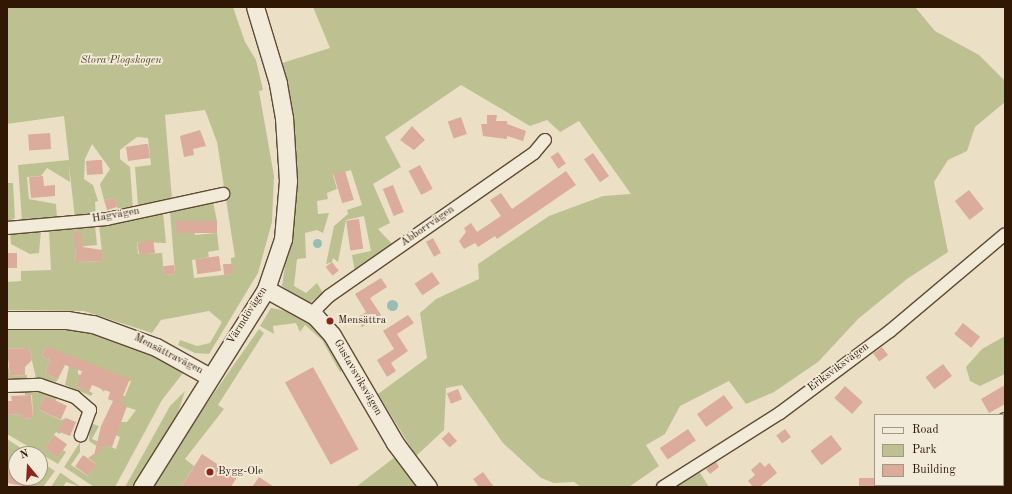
<!DOCTYPE html>
<html>
<head>
<meta charset="utf-8">
<style>
	body { margin:0 }
	#map { position:relative; width:1012px; height:494px; overflow:hidden; background:#ebe0c5; font-family:"Old Standard TT",serif }
	div>[style] { position:absolute }
	.green>* { inset:0; background:#bdc191 }
	.water>* { inset:0; background:#98bdb4 }
	.round { border-radius:50% }
	.building>* { inset:0; background:#dbab9c; transform-origin:0 0 }
	.roads { filter:drop-shadow(1px 0 #5f4a35) drop-shadow(-1px 0 #5f4a35) drop-shadow(0 1px #5f4a35) drop-shadow(0 -1px #5f4a35) }
	.street>* { height:12px; margin:-6px; padding:0 6px; transform-origin:6px; border-radius:6px; background:#f2ebd9 }
	.secondary>* { height:17px; margin:-8.5px; padding:0 8.5px; transform-origin:8.5px; border-radius:8.5px; background:#f2ebd9 }
	.dots>* { width:11px; height:11px; translate:-50% -50%; box-sizing:border-box; border:2px solid #f2ebd9; border-radius:50% }
	span { translate:-50% -50%; white-space:nowrap; text-align:center; line-height:1.15; -webkit-text-stroke:3.5px #f2ebd9; paint-order:stroke }
	.park-label { font-size:11px; color:#5a4b2f; font-style:italic }
	.street-label { font-size:11px; color:#301805 }
	.poi-label { font-size:11px; color:#301805 }
	.left { translate:0 -50%; text-align:left }
	.frame { position:absolute; inset:0; border:8px solid #301805; pointer-events:none }
	.legend { position:absolute; left:874px; top:414px; width:130px; height:72px; box-sizing:border-box; background:#f2ebd9; border:1px solid #a49784; margin:0; padding:5px 7px; list-style:none; font-size:12px; color:#301805 }
	.legend li { display:flex; align-items:center; gap:8px; height:20px }
	.legend b { width:20px; border:1px solid #a49784 }
	.north { position:absolute; left:8px; top:446px; width:40px; height:40px; box-sizing:border-box; background:#f2ebd9; border:1px solid #a49784; border-radius:50%; rotate:342deg; font-size:11px; font-weight:700; line-height:16px; text-align:center; color:#301805 }
	.north::after { content:''; display:block; margin:auto; width:14px; height:18px; background:#8f2418; clip-path:polygon(50% 0,100% 100%,50% 72%,0 100%) }
</style>
</head>
<body>
<div id="map">
	<div class="green">
		<div style="clip-path:polygon(7px 7px,233px 7px,245px 42px,256px 60px,263px 90px,259px 91px,274px 176px,272px 222px,258px 273px,209px 354px,195px 353px,178px 345px,180px 340px,197px 346px,210px 343px,222px 322px,209px 311px,161px 320px,152px 333px,84px 311px,7px 310px,7px 282px,21px 281px,21px 271px,51px 270px,49px 230px,95px 226px,97px 245px,75px 247px,76px 262px,103px 261px,99px 225px,163px 212px,166px 243px,137px 242px,138px 254px,162px 253px,164px 275px,175px 274px,170px 211px,213px 202px,217px 221px,194px 223px,195px 235px,217px 233px,219px 250px,208px 252px,209px 257px,192px 260px,194px 278px,232px 274px,231px 258px,235px 257px,217px 142px,205px 110px,165px 115px,172px 199px,138px 206px,135px 167px,151px 165px,148px 138px,137px 137px,120px 150px,120px 159px,130px 167px,133px 209px,118px 211px,115px 198px,104px 200px,100px 184px,110px 169px,92px 144px,85px 159px,84px 179px,93px 185px,98px 201px,95px 202px,96px 216px,75px 219px,69px 165px,70px 182px,47px 168px,41px 176px,27px 177px,29px 199px,56px 204px,57px 218px,22px 221px,18px 165px,69px 160px,64px 116px,7px 124px)"></div>
		<div style="clip-path:polygon(313px 7px,915px 7px,935px 31px,979px 55px,1005px 81px,1005px 102px,975px 127px,967px 151px,948px 160px,934px 182px,948px 252px,907px 279px,858px 319px,818px 362px,774px 392px,746px 404px,729px 381px,680px 406px,665px 434px,646px 445px,659px 466px,629px 487px,581px 487px,574px 482px,554px 483px,541px 478px,503px 443px,462px 385px,446px 388px,444px 430px,416px 456px,378px 394px,427px 358px,420px 313px,436px 299px,479px 279px,478px 264px,549px 216px,603px 196px,631px 194px,579px 121px,560px 132px,547px 120px,530px 126px,461px 85px,385px 137px,401px 167px,373px 184px,390px 223px,378px 229px,394px 246px,355px 272px,352px 255px,371px 251px,364px 216px,346px 220px,338px 262px,333px 258px,332px 262px,326px 264px,334px 226px,348px 214px,347px 210px,362px 205px,351px 170px,333px 175px,337px 189px,327px 193px,328px 199px,317px 201px,318px 214px,329px 213px,323px 233px,317px 230px,305px 233px,306px 258px,297px 259px,294px 286px,306px 293px,317px 283px,323px 293px,310px 303px,304px 301px,282px 286px,296px 190px,279px 64px,330px 48px)"></div>
		<div style="clip-path:polygon(7px 183px,13px 183px,15px 218px,7px 222px)"></div>
		<div style="clip-path:polygon(41px 231px,39px 253px,30px 254px,11px 244px,10px 233px)"></div>
		<div style="clip-path:polygon(271px 308px,287px 311px,314px 326px,345px 369px,340px 372px,322px 340px,305px 325px,300px 332px,296px 323px,273px 326px,274px 334px,260px 326px)"></div>
		<div style="clip-path:polygon(52px 326px,92px 331px,141px 348px,183px 373px,162px 400px,115px 487px,94px 487px,64px 467px,80px 442px,80px 452px,71px 465px,88px 476px,96px 464px,88px 458px,101px 449px,89px 441px,90px 423px,99px 426px,92px 439px,116px 449px,120px 437px,116px 435px,117px 422px,127px 422px,136px 410px,117px 404px,120px 395px,125px 396px,131px 381px,108px 380px,104px 392px,100px 388px,105px 376px,78px 370px,78px 374px,87px 378px,78px 381px,76px 386px,93px 393px,91px 396px,65px 385px,70px 362px,46px 346px,42px 356px,50px 360px,45px 374px,58px 379px,56px 382px,36px 378px,29px 348px,7px 349px,7px 327px)"></div>
		<div style="clip-path:polygon(259px 329px,264px 333px,218px 405px,224px 409px,185px 459px,194px 466px,181px 487px,148px 487px)"></div>
		<div style="clip-path:polygon(1005px 336px,1005px 374px,980px 386px,970px 381px,966px 367px,982px 349px)"></div>
		<div style="clip-path:polygon(7px 360px,10px 376px,27px 375px,27px 379px,7px 380px)"></div>
		<div style="clip-path:polygon(25px 391px,42px 391px,57px 397px,56px 401px,45px 396px,39px 410px,61px 420px,66px 418px,60px 434px,56px 432px,45px 448px,58px 457px,63px 450px,66px 452px,58px 464px,7px 434px,7px 415px,22px 414px,22px 419px,33px 418px,32px 395px,25px 395px)"></div>
		<div style="clip-path:polygon(185px 391px,177px 416px,134px 487px,125px 487px,170px 406px)"></div>
		<div style="clip-path:polygon(7px 439px,30px 454px,16px 454px,16px 469px,7px 477px)"></div>
		<div style="clip-path:polygon(395px 457px,420px 487px,356px 487px)"></div>
		<div style="clip-path:polygon(40px 461px,55px 471px,43px 487px,28px 487px,34px 478px,40px 478px)"></div>
		<div style="clip-path:polygon(699px 471px,709px 487px,672px 487px)"></div>
		<div style="clip-path:polygon(60px 473px,61px 473px,81px 487px,66px 482px,63px 487px,51px 487px)"></div>
	</div>
	<div class="water">
		<div class="round" style="left:312.5px;top:238.5px;width:9px;height:9px"></div>
		<div class="round" style="left:386.5px;top:299.5px;width:11px;height:11px"></div>
	</div>
	<div class="building">
		<div style="clip-path:polygon(487px 115px,497px 115px,496px 121px,507px 121px,507px 124px,526px 131px,523px 141px,507px 136px,507px 139px,483px 136px,481px 124px,487px 124px)"></div>
		<div style="left:461px;top:117px;width:18px;height:14px;rotate:71deg"></div>
		<div style="clip-path:polygon(412px 126px,425px 140px,414px 150px,400px 140px)"></div>
		<div style="clip-path:polygon(200px 130px,206px 146px,193px 149px,194px 155px,184px 157px,180px 136px)"></div>
		<div style="left:50px;top:133px;width:16px;height:22px;rotate:86deg"></div>
		<div style="clip-path:polygon(145px 144px,148px 144px,150px 158px,128px 161px,126px 147px)"></div>
		<div style="left:558px;top:152px;width:14px;height:9px;rotate:56deg"></div>
		<div style="left:593px;top:153px;width:28px;height:11px;rotate:55deg"></div>
		<div style="clip-path:polygon(97px 160px,102px 160px,103px 174px,87px 175px,86px 161px)"></div>
		<div style="left:420px;top:165px;width:27px;height:13px;rotate:62deg"></div>
		<div style="left:345px;top:171px;width:30px;height:12px;rotate:73deg"></div>
		<div style="clip-path:polygon(566px 171px,576px 185px,497px 239px,495px 236px,478px 247px,475px 243px,464px 249px,459px 241px,466px 232px,464px 228px,471px 223px,477px 232px,501px 216px,490px 200px,501px 193px,512px 209px)"></div>
		<div style="clip-path:polygon(43px 176px,44px 186px,55px 185px,55px 196px,31px 198px,29px 177px)"></div>
		<div style="left:393px;top:185px;width:29px;height:11px;rotate:68deg"></div>
		<div style="left:969px;top:190px;width:24px;height:18px;rotate:52deg"></div>
		<div style="clip-path:polygon(115px 198px,117px 207px,107px 210px,104px 200px)"></div>
		<div style="left:359px;top:219px;width:30px;height:13px;rotate:82deg"></div>
		<div style="left:217px;top:221px;width:12px;height:41px;rotate:90deg"></div>
		<div style="clip-path:polygon(74px 232px,81px 232px,83px 247px,102px 250px,103px 261px,76px 262px)"></div>
		<div style="left:433px;top:238px;width:17px;height:8px;rotate:62deg"></div>
		<div style="left:153px;top:240px;width:13px;height:16px;rotate:81deg"></div>
		<div style="left:17px;top:253px;width:15px;height:10px;rotate:90deg"></div>
		<div style="left:219px;top:256px;width:15px;height:24px;rotate:82deg"></div>
		<div style="left:332px;top:262px;width:11px;height:8px;rotate:52deg"></div>
		<div style="clip-path:polygon(223px 264px,232px 264px,232px 274px,224px 275px)"></div>
		<div style="left:174px;top:265px;width:9px;height:11px;rotate:84deg"></div>
		<div style="left:432px;top:272px;width:14px;height:21px;rotate:56deg"></div>
		<div style="clip-path:polygon(381px 278px,387px 287px,370px 298px,381px 315px,362px 327px,357px 318px,366px 312px,355px 294px)"></div>
		<div style="clip-path:polygon(408px 315px,414px 323px,397px 334px,408px 351px,391px 363px,396px 371px,387px 377px,377px 360px,394px 349px,383px 331px)"></div>
		<div style="left:963px;top:323px;width:22px;height:14px;rotate:39deg"></div>
		<div style="clip-path:polygon(46px 346px,130px 379px,120px 403px,127px 406px,112px 447px,104px 445px,93px 460px,101px 426px,113px 401px,108px 399px,110px 392px,92px 385px,89px 392px,76px 386px,82px 371px,65px 365px,58px 379px,45px 374px,50px 360px,42px 356px)"></div>
		<div style="left:882px;top:347px;width:10px;height:11px;rotate:53deg"></div>
		<div style="clip-path:polygon(29px 348px,32px 360px,25px 367px,25px 375px,10px 376px,7px 349px)"></div>
		<div style="left:943px;top:364px;width:15px;height:22px;rotate:53deg"></div>
		<div style="left:313px;top:367px;width:94px;height:32px;rotate:61deg"></div>
		<div style="clip-path:polygon(1005px 385px,1005px 404px,989px 413px,981px 399px)"></div>
		<div style="left:845px;top:386px;width:24px;height:16px;rotate:42deg"></div>
		<div style="left:458px;top:389px;width:11px;height:12px;rotate:68deg"></div>
		<div style="clip-path:polygon(31px 395px,33px 418px,22px 419px,22px 414px,7px 415px,7px 401px,12px 401px,11px 396px)"></div>
		<div style="left:724px;top:395px;width:16px;height:33px;rotate:55deg"></div>
		<div style="left:45px;top:396px;width:24px;height:15px;rotate:24deg"></div>
		<div style="clip-path:polygon(66px 418px,76px 422px,70px 436px,57px 431px)"></div>
		<div style="left:688px;top:429px;width:14px;height:34px;rotate:56deg"></div>
		<div style="left:785px;top:429px;width:10px;height:11px;rotate:53deg"></div>
		<div style="left:449px;top:432px;width:12px;height:10px;rotate:48deg"></div>
		<div style="left:54px;top:435px;width:16px;height:16px;rotate:35deg"></div>
		<div style="left:831px;top:435px;width:18px;height:26px;rotate:52deg"></div>
		<div style="clip-path:polygon(202px 454px,237px 477px,231px 487px,181px 487px)"></div>
		<div style="left:83px;top:455px;width:16px;height:14px;rotate:35deg"></div>
		<div style="clip-path:polygon(7px 461px,16px 467px,16px 478px,34px 478px,28px 487px,7px 483px)"></div>
		<div style="clip-path:polygon(716px 462px,719px 467px,710px 474px,706px 469px)"></div>
		<div style="clip-path:polygon(760px 462px,765px 467px,769px 463px,777px 473px,760px 487px,753px 487px,748px 481px,755px 475px,751px 470px)"></div>
		<div style="clip-path:polygon(483px 472px,494px 487px,479px 487px,473px 479px)"></div>
		<div style="clip-path:polygon(259px 477px,274px 487px,252px 487px)"></div>
		<div style="left:859px;top:478px;width:16px;height:9px"></div>
	</div>
	<div class="roads">
		<div class="street">
			<div style="left:7px;top:228px;width:100px;rotate:-5.1deg"></div>
			<div style="left:107px;top:219px;width:119px;rotate:-12.2deg"></div>
			<div style="left:311px;top:314px;width:25px;rotate:-45deg"></div>
			<div style="left:329px;top:296px;width:250px;rotate:-34.9deg"></div>
			<div style="left:534px;top:153px;width:17px;rotate:-50deg"></div>
			<div style="left:7px;top:386px;width:33px;rotate:-2deg"></div>
			<div style="left:40px;top:385px;width:37px;rotate:19deg"></div>
			<div style="left:75px;top:397px;width:20px;rotate:41deg"></div>
			<div style="left:90px;top:410px;width:27px;rotate:110deg"></div>
			<div style="left:1003px;top:420px;width:2px;rotate:-27deg"></div>
			<div style="left:968px;top:485px;width:2px;rotate:90deg"></div>
			<div style="left:663px;top:487px;width:138px;rotate:-32.3deg"></div>
			<div style="left:780px;top:413px;width:137px;rotate:-36.7deg"></div>
			<div style="left:890px;top:331px;width:150px;rotate:-40.1deg"></div>
		</div>
		<div class="secondary">
			<div style="left:266px;top:289px;width:56px;rotate:28.9deg"></div>
			<div style="left:315px;top:316px;width:25px;rotate:48deg"></div>
			<div style="left:332px;top:335px;width:125px;rotate:59.7deg"></div>
			<div style="left:395px;top:443px;width:55px;rotate:53.1deg"></div>
			<div style="left:7px;top:320px;width:60px"></div>
			<div style="left:67px;top:320px;width:26px;rotate:9deg"></div>
			<div style="left:93px;top:324px;width:67px;rotate:20.1deg"></div>
			<div style="left:156px;top:347px;width:62px;rotate:29.1deg"></div>
			<div style="left:142px;top:487px;width:234px;rotate:-57.9deg"></div>
			<div style="left:266px;top:289px;width:53px;rotate:-71.2deg"></div>
			<div style="left:283px;top:239px;width:58px;rotate:-85.1deg"></div>
			<div style="left:288px;top:181px;width:63px;rotate:-93.6deg"></div>
			<div style="left:284px;top:118px;width:36px;rotate:-100deg"></div>
			<div style="left:278px;top:83px;width:79px;rotate:-106.8deg"></div>
		</div>
	</div>
	<div class="dots">
		<div style="left:330px;top:321px;background:#8f2418"></div>
		<div style="left:210px;top:472px;background:#8f2418"></div>
	</div>
	<div class="park-label">
		<span style="left:121px;top:61px">Stora Plogskogen</span>
	</div>
	<div class="street-label">
		<span style="left:116px;top:216px;rotate:-10deg">Hagvägen</span>
		<span style="left:428px;top:227px;rotate:-35deg">Abborrvägen</span>
		<span style="left:248px;top:316px;rotate:-58deg">Värmdövägen</span>
		<span style="left:168px;top:355px;rotate:27deg">Mensättravägen</span>
		<span style="left:839px;top:368px;rotate:-37deg">Eriksviksvägen</span>
		<span style="left:357px;top:378px;rotate:60deg">Gustavsviksvägen</span>
	</div>
	<div class="poi-label">
		<span class="left" style="left:338px;top:321px">Mensättra</span>
		<span class="left" style="left:218px;top:472px">Bygg-Ole</span>
	</div>
	<div class="frame"></div>
	<ul class="legend">
	<li><b style="height:5px;background:#f2ebd9"></b>Road</li>
	<li><b style="height:11px;background:#bdc191"></b>Park</li>
	<li><b style="height:11px;background:#dbab9c"></b>Building</li>
	</ul>
	<div class="north">N</div>
</div>
</body>
</html>
